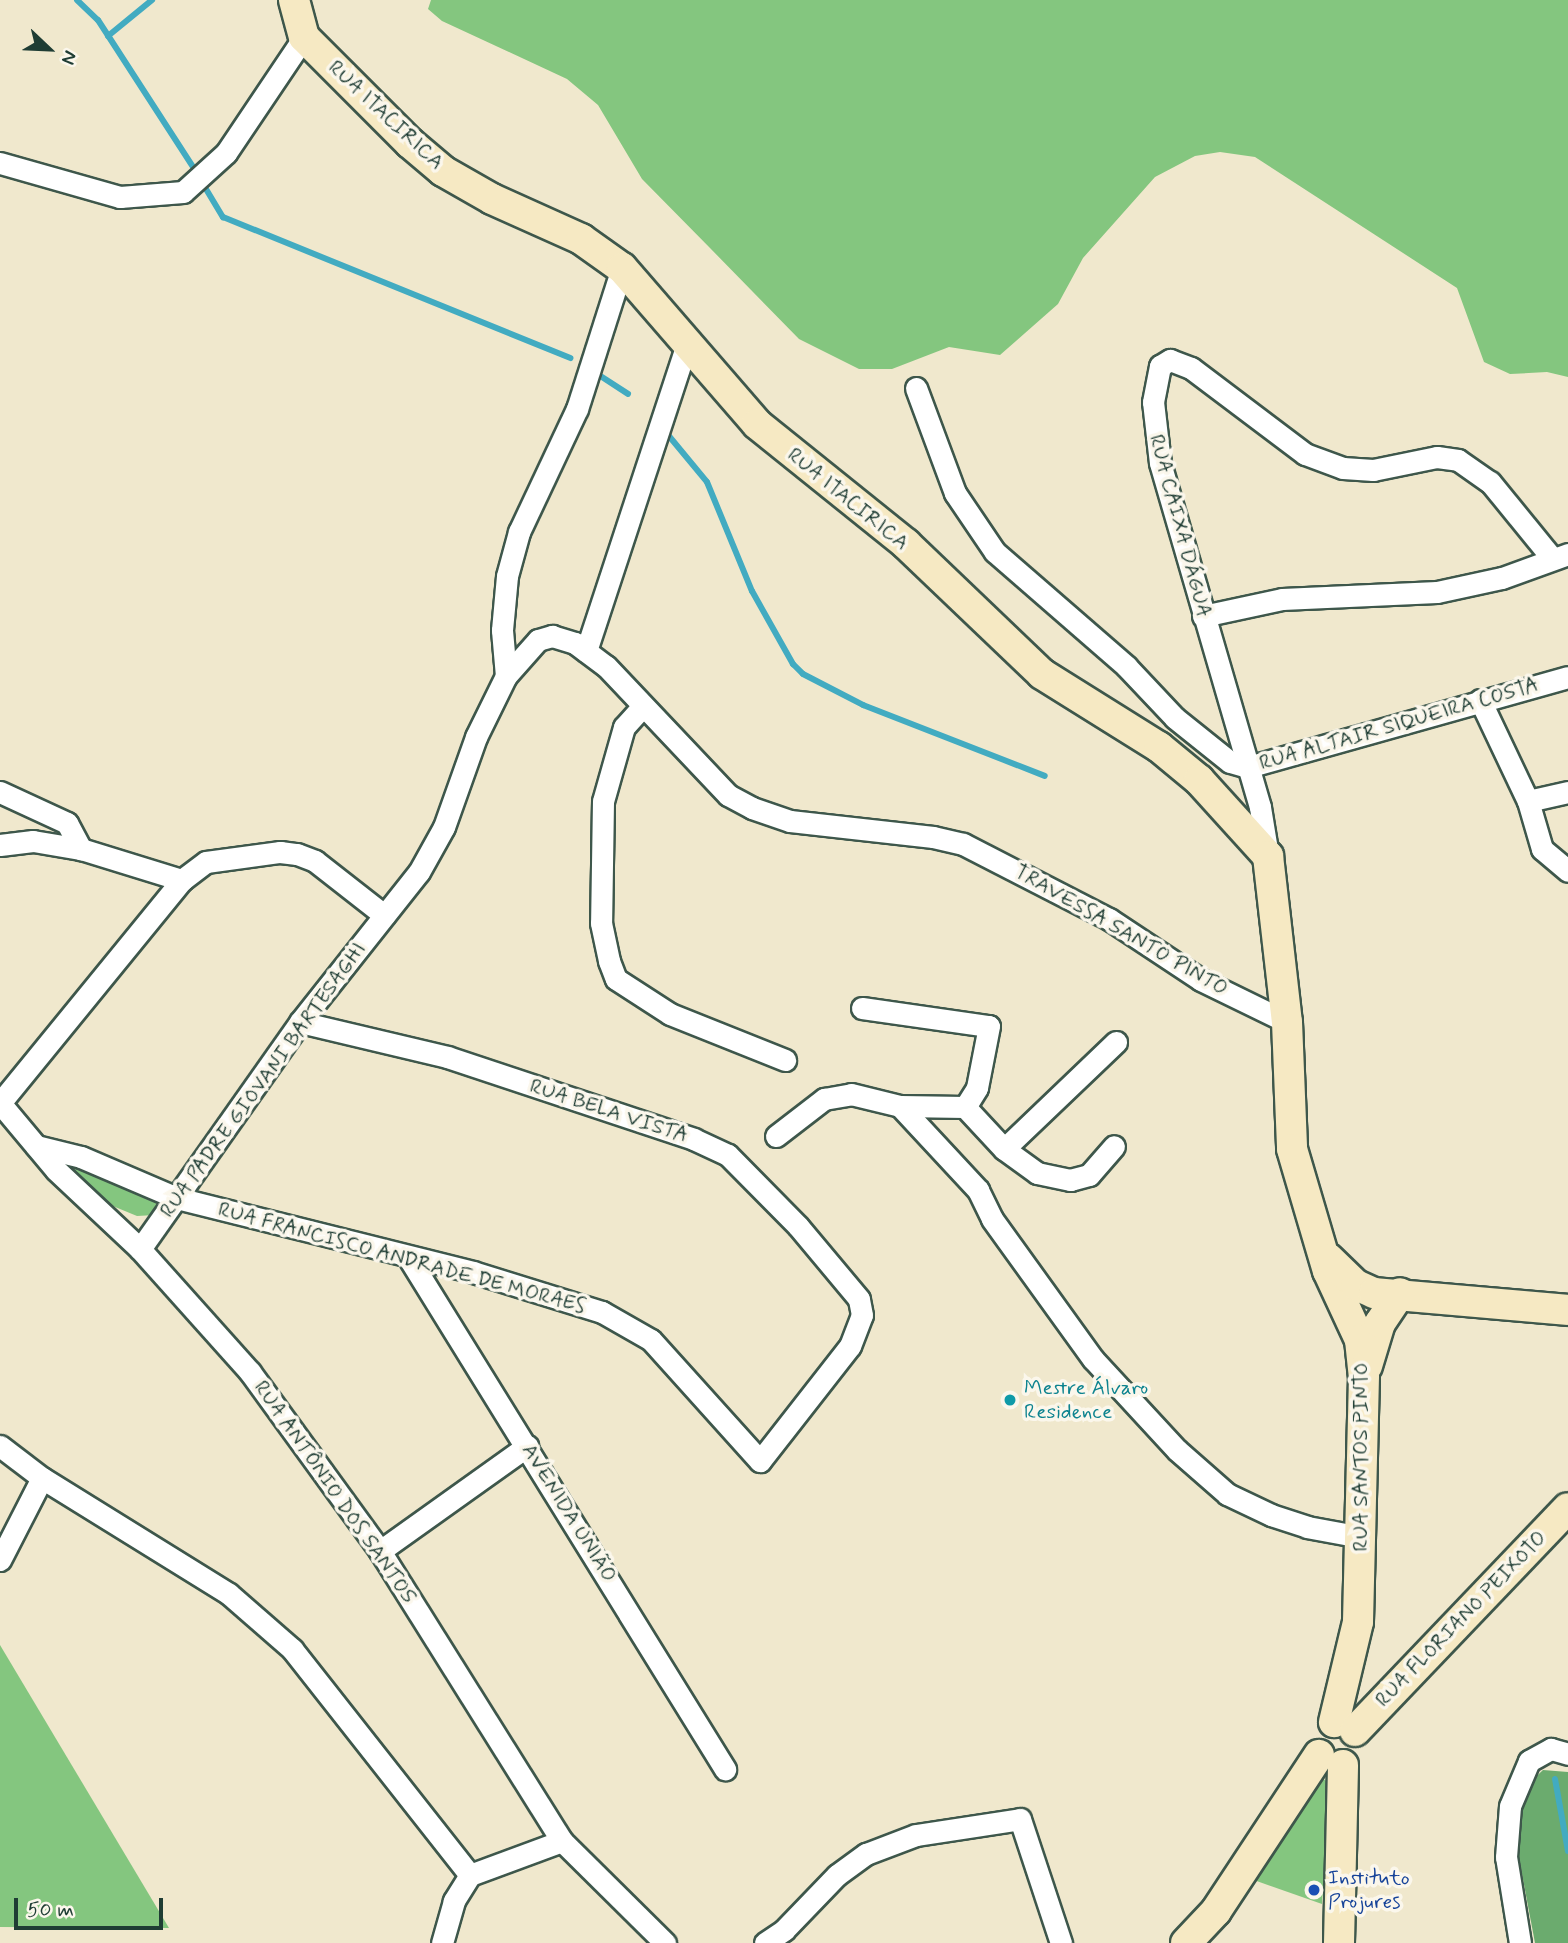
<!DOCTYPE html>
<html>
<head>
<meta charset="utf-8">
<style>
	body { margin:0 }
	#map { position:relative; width:1568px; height:1943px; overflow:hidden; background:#f0e8cd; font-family:Mynerve,sans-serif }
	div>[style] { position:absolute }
	.green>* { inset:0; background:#84c67f }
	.forest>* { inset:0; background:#6bab6e }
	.stream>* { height:6px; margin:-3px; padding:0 3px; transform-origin:3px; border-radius:3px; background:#42abc1 }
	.roads { filter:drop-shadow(2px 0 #3e574b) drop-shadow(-2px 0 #3e574b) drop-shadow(0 2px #3e574b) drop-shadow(0 -2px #3e574b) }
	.street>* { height:21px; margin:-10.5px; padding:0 10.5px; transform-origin:10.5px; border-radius:10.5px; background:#fff }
	.secondary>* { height:30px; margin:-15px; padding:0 15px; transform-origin:15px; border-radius:15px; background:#f6e9c3 }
	.dots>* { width:19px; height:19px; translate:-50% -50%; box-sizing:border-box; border:4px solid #fbf7ec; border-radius:50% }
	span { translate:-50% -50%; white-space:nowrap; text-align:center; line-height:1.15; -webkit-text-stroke:7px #fbf7ec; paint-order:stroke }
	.street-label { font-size:21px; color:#1f3d34 }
	.culture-label { font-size:21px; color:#0d838f }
	.left { translate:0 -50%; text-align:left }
	.transit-label { font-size:21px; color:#164399 }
	.north { position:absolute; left:14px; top:14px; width:70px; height:70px; -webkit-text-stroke:5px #fbf7ec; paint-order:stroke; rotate:113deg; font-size:19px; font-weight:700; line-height:28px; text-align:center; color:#1f3d34 }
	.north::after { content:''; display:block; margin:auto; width:24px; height:32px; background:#1f3d34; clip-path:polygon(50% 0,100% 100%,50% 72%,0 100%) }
	.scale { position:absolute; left:14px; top:1898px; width:149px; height:32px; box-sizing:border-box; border:4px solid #1f3d34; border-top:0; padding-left:9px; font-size:21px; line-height:24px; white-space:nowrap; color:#1f3d34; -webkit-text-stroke:5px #fbf7ec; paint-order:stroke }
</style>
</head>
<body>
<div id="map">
	<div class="green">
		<div style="clip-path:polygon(431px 0,1568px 0,1568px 377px,1547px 372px,1510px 374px,1484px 362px,1457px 288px,1255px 157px,1220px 152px,1195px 156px,1155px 177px,1083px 258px,1058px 304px,1000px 355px,949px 347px,892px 369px,859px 369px,799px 339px,710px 248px,642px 179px,598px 105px,567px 79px,442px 21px,428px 9px)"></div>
		<div style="clip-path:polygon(68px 1158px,159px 1200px,155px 1215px,137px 1216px,103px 1202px,65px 1169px)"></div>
		<div style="clip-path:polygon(0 1645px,169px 1928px,0 1927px)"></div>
		<div style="clip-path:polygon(1311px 1772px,1330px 1783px,1322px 1904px,1251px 1879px)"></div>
	</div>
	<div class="forest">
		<div style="clip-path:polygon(1543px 1770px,1568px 1772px,1568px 1943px,1535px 1943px,1512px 1821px,1521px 1791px)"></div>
	</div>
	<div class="stream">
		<div style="left:77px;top:0;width:29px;rotate:44deg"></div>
		<div style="left:98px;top:20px;width:182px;rotate:57.1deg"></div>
		<div style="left:108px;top:36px;width:57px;rotate:-39.3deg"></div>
		<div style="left:203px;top:184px;width:39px;rotate:59deg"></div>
		<div style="left:223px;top:217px;width:375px;rotate:22.1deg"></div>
		<div style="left:602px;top:377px;width:31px;rotate:33deg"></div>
		<div style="left:664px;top:430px;width:67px;rotate:50.4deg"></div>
		<div style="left:707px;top:482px;width:118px;rotate:67.6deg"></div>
		<div style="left:752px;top:591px;width:84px;rotate:60.7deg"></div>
		<div style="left:793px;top:664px;width:14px;rotate:45deg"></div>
		<div style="left:803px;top:674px;width:68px;rotate:27.3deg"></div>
		<div style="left:863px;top:705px;width:195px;rotate:21.3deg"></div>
		<div style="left:1555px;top:1779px;width:73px;rotate:79.8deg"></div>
	</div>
	<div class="roads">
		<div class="street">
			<div style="left:0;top:163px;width:125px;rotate:15.8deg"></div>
			<div style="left:120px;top:197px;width:63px;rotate:-4.5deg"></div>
			<div style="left:183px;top:192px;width:58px;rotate:-42.2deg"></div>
			<div style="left:226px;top:153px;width:140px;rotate:-56.1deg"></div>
			<div style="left:916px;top:388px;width:112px;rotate:69.6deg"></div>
			<div style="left:955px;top:493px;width:71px;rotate:55.9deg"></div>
			<div style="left:995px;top:552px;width:174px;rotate:41deg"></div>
			<div style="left:1126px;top:666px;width:71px;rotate:46.7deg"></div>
			<div style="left:1175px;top:718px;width:70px;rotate:38.7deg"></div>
			<div style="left:1230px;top:762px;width:19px;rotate:16deg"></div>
			<div style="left:1248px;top:767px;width:332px;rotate:-15.7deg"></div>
			<div style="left:1203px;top:616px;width:81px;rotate:-12.1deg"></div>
			<div style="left:1282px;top:599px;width:155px;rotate:-2.6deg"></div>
			<div style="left:1437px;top:592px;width:66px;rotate:-12.2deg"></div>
			<div style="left:1502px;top:578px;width:70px;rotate:-20deg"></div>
			<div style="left:586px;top:651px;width:324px;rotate:-71.8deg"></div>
			<div style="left:506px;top:676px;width:48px;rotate:-48.4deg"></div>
			<div style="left:538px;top:640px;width:15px;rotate:-16deg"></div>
			<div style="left:552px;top:636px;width:24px;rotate:17deg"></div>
			<div style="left:575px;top:643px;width:39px;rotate:37deg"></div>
			<div style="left:606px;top:666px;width:178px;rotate:46.6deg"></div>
			<div style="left:728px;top:795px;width:27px;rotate:28deg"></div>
			<div style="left:752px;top:808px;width:40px;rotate:18.9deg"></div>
			<div style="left:790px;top:821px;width:144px;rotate:6.4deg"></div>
			<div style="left:933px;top:837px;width:31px;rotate:13deg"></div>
			<div style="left:963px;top:844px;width:164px;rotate:27.2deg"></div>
			<div style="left:1109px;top:919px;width:110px;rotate:33.5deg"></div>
			<div style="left:1201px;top:980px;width:96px;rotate:26deg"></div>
			<div style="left:1480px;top:700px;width:112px;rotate:64.6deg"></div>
			<div style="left:1528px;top:801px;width:50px;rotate:73.7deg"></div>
			<div style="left:1542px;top:849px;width:34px;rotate:40deg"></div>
			<div style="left:643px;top:706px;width:28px;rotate:132deg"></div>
			<div style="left:624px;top:727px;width:77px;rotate:105.8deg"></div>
			<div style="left:603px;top:801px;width:122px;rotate:90.9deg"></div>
			<div style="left:601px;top:923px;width:39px;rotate:78deg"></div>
			<div style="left:609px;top:961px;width:19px;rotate:69deg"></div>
			<div style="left:616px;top:979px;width:64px;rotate:32.9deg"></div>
			<div style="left:670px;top:1014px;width:124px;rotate:21.8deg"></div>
			<div style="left:0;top:792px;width:74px;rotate:24.8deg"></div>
			<div style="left:67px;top:823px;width:30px;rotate:62deg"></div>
			<div style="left:1528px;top:801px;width:41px;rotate:-12.7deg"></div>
			<div style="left:0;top:845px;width:33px;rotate:-7deg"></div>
			<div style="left:33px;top:841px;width:49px;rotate:9.5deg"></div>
			<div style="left:81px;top:849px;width:106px;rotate:17.1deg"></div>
			<div style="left:1268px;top:856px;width:50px;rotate:-99.3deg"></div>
			<div style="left:1260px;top:807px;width:358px;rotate:-106.2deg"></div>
			<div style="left:1160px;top:463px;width:61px;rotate:-96.5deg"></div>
			<div style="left:1153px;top:402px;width:37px;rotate:-79deg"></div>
			<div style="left:1160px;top:366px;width:12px;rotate:-31deg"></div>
			<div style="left:1170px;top:360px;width:22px;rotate:21deg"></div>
			<div style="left:1191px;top:368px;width:143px;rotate:37deg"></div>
			<div style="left:1305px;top:454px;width:40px;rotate:20.2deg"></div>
			<div style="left:1343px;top:468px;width:30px;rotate:4deg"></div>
			<div style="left:1373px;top:470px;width:65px;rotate:-11.5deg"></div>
			<div style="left:1437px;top:457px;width:21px;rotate:8deg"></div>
			<div style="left:1458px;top:460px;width:39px;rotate:35deg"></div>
			<div style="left:1490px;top:482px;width:98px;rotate:50.8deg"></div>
			<div style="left:862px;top:1008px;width:128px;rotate:8.1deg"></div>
			<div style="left:989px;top:1026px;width:63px;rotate:101deg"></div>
			<div style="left:977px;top:1088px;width:22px;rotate:122deg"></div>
			<div style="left:0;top:1103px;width:87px;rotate:50.1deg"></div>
			<div style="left:56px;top:1170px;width:115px;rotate:43.2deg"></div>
			<div style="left:140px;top:1249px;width:165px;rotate:48.2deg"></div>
			<div style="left:250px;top:1372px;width:221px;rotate:54deg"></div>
			<div style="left:380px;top:1551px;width:342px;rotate:57.9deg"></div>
			<div style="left:562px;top:1841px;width:145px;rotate:44.7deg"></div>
			<div style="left:0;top:1103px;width:288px;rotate:-50.8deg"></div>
			<div style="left:182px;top:880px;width:30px;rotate:-37deg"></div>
			<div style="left:206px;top:862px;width:75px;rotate:-7.7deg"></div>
			<div style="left:280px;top:852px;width:17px;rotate:7deg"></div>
			<div style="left:297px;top:854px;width:19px;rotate:21deg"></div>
			<div style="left:315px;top:861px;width:88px;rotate:38deg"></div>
			<div style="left:900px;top:1106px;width:115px;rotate:47.1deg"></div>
			<div style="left:978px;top:1190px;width:32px;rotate:64deg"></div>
			<div style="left:992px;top:1219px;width:173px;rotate:54.2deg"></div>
			<div style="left:1093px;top:1359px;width:124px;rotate:47.3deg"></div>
			<div style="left:1177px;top:1450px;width:67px;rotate:41.3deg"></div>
			<div style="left:1227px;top:1494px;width:49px;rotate:25.5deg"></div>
			<div style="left:1271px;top:1515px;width:38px;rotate:18deg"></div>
			<div style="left:1307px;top:1527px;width:55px;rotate:10.5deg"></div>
			<div style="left:776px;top:1136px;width:61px;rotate:-37.6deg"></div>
			<div style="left:824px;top:1099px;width:27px;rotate:-10deg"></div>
			<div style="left:851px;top:1094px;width:50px;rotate:13.8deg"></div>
			<div style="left:900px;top:1106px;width:65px;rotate:0.9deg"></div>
			<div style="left:965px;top:1107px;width:57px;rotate:47.1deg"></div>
			<div style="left:1004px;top:1149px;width:41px;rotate:36deg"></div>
			<div style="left:1037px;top:1173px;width:34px;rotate:12deg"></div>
			<div style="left:1070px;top:1180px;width:20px;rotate:-15deg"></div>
			<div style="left:1089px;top:1175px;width:38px;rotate:-49deg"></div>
			<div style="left:36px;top:1146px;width:46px;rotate:13.7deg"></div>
			<div style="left:81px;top:1157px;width:104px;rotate:23.1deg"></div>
			<div style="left:177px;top:1198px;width:305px;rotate:14deg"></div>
			<div style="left:473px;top:1272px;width:135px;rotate:17.2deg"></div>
			<div style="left:602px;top:1312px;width:56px;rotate:29.7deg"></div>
			<div style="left:651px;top:1340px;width:163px;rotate:48deg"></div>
			<div style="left:760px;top:1461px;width:146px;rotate:-52deg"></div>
			<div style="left:850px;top:1346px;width:33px;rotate:-69deg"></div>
			<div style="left:862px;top:1315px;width:16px;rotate:-101deg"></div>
			<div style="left:859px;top:1299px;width:95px;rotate:-129.9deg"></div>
			<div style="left:798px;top:1226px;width:100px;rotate:-134.6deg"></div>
			<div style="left:728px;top:1155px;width:38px;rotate:-155deg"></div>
			<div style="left:694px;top:1139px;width:259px;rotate:-161.6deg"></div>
			<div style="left:448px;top:1057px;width:152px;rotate:-166.7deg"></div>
			<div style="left:1004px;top:1149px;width:155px;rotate:-43.7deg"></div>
			<div style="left:140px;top:1249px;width:278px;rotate:-54.8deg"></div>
			<div style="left:300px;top:1022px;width:191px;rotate:-51.6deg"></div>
			<div style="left:419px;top:872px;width:51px;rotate:-60.9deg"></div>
			<div style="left:444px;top:827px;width:96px;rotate:-70.4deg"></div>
			<div style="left:476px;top:737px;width:68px;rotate:-63.8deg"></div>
			<div style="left:506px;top:676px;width:46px;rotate:-95deg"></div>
			<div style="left:502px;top:630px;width:54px;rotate:-84.7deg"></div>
			<div style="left:507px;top:576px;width:46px;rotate:-74.7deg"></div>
			<div style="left:519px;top:532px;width:136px;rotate:-64.8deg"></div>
			<div style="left:577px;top:409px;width:148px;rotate:-72.3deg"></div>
			<div style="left:410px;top:1260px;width:599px;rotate:58.25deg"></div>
			<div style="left:0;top:1446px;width:53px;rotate:37.3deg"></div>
			<div style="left:42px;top:1478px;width:220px;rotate:31.8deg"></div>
			<div style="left:229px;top:1594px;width:84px;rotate:41.1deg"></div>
			<div style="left:292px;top:1649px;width:288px;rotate:51.8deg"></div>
			<div style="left:470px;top:1875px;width:31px;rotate:122deg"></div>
			<div style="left:454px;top:1901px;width:44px;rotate:105.9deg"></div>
			<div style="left:380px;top:1551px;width:181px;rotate:-35.5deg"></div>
			<div style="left:0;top:1560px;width:92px;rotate:-62.9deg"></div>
			<div style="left:470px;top:1875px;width:98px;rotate:-20.3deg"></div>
			<div style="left:765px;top:1943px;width:23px;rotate:-34deg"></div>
			<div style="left:784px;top:1930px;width:76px;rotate:-46.1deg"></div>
			<div style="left:837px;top:1875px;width:36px;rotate:-36deg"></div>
			<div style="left:866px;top:1854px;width:53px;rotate:-20.8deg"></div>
			<div style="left:916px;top:1835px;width:105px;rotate:-8.7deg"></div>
			<div style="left:1020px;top:1819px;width:131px;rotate:71.7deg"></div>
			<div style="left:1520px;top:1943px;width:87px;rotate:-99.2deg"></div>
			<div style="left:1506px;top:1857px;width:51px;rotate:-85.5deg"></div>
			<div style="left:1510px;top:1806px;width:49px;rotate:-67.1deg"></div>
			<div style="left:1529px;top:1761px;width:25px;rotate:-29deg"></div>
			<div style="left:1551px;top:1749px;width:18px;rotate:16deg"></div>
		</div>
		<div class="secondary">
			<div style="left:294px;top:0;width:38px;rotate:75deg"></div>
			<div style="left:304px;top:37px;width:150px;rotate:45deg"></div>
			<div style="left:410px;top:143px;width:43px;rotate:40.3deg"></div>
			<div style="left:443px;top:171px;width:56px;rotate:29.7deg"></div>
			<div style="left:492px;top:199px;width:98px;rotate:24.2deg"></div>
			<div style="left:581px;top:239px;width:50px;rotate:35.3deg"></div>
			<div style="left:622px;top:268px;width:206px;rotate:49.1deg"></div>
			<div style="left:757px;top:424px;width:191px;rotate:38.8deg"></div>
			<div style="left:906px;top:544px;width:188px;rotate:43.7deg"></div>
			<div style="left:1042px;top:674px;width:138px;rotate:32deg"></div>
			<div style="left:1159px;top:747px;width:52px;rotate:39.5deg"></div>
			<div style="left:1199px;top:780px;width:103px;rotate:47.8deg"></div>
			<div style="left:1268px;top:856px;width:167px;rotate:83.5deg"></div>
			<div style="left:1287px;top:1022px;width:127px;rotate:87.7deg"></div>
			<div style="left:1292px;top:1149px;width:127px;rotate:73.6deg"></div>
			<div style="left:1328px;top:1271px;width:76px;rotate:65.1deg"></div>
			<div style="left:1360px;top:1340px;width:36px;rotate:84deg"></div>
			<div style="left:1364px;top:1376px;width:246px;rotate:91.4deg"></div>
			<div style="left:1358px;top:1622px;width:103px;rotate:103.5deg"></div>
			<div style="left:1329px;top:1259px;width:37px;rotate:44deg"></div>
			<div style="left:1356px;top:1285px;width:20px;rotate:24deg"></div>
			<div style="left:1374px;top:1293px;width:195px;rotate:5deg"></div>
			<div style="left:1367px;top:1366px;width:45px;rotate:-73.2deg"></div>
			<div style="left:1380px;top:1323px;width:36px;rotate:-56deg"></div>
			<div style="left:1355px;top:1731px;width:308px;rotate:-46.3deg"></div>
			<div style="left:1186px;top:1943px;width:44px;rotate:-46.8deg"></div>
			<div style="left:1216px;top:1911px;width:187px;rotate:-56.6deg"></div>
			<div style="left:1339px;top:1943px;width:178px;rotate:-88.7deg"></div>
		</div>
	</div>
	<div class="dots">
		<div style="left:1010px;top:1400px;background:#0f9aa8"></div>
		<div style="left:1314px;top:1890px;background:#1a4fb4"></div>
	</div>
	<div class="street-label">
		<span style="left:386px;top:115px;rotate:43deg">RUA ITACIRICA</span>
		<span style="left:848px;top:499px;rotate:39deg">RUA ITACIRICA</span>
		<span style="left:1180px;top:526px;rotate:75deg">RUA CAIXA DÁGUA</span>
		<span style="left:1399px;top:724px;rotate:-16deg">RUA ALTAIR SIQUEIRA COSTA</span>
		<span style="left:1121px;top:930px;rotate:30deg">TRAVESSA SANTO PINTO</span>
		<span style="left:263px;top:1080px;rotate:-54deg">RUA PADRE GIOVANI BARTESAGHI</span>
		<span style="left:609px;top:1111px;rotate:18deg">RUA BELA VISTA</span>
		<span style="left:402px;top:1258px;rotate:15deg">RUA FRANCISCO ANDRADE DE MORAES</span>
		<span style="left:1361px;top:1457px;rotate:-90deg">RUA SANTOS PINTO</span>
		<span style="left:335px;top:1492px;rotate:55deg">RUA ANTÔNIO DOS SANTOS</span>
		<span style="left:569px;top:1513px;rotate:58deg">AVENIDA UNIÃO</span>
		<span style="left:1461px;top:1619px;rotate:-46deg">RUA FLORIANO PEIXOTO</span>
	</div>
	<div class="culture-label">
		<span class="left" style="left:1024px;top:1400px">Mestre Álvaro<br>Residence</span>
	</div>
	<div class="transit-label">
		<span class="left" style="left:1328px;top:1890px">Instituto<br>Projures</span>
	</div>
	<div class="north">N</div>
	<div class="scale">50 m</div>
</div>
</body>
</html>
